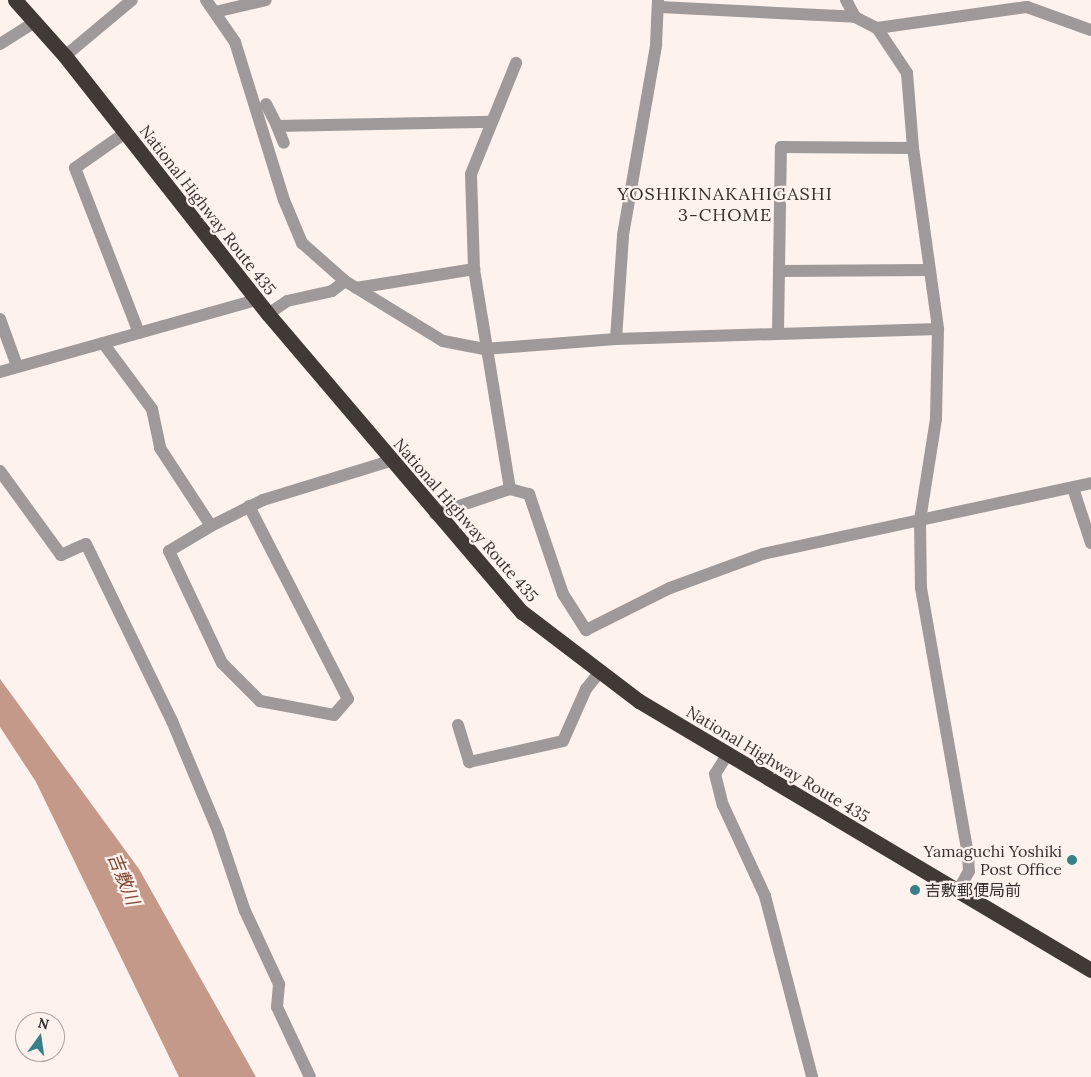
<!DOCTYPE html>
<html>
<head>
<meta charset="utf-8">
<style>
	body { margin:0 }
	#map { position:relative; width:1091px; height:1077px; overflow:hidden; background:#fdf2ee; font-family:Lora,"Noto Sans JP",serif }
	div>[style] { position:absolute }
	.water>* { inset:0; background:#c4998a }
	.minor>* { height:12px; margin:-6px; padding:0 6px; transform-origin:6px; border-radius:6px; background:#9f9a99 }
	.highway>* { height:15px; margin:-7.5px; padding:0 7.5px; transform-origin:7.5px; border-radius:7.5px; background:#413936 }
	.dots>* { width:14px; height:14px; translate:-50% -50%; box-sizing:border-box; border:2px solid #fdf2ee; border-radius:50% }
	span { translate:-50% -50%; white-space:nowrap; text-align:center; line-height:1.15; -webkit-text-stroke:4.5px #fdf2ee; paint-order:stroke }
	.street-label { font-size:16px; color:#353130 }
	.poi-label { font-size:16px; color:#353130 }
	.right { translate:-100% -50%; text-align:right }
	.left { translate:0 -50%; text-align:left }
	.neighbourhood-label { font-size:18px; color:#362e2b; letter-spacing:1px }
	.water-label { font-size:18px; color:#7f4530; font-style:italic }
	.north { position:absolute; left:15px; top:1012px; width:50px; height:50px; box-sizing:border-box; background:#fdf2ee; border:1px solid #ada5a2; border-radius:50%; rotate:14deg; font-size:14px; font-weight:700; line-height:20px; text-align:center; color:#353130 }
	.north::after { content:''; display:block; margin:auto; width:18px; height:22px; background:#387f89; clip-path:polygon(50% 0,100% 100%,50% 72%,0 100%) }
</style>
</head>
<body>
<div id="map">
	<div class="water">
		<div style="clip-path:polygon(0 679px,139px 869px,256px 1077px,179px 1077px,36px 782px,0 727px)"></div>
	</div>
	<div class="minor">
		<div style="left:206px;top:0;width:51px;rotate:55.4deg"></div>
		<div style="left:235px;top:42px;width:165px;rotate:72.8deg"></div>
		<div style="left:284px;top:200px;width:47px;rotate:67.3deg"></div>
		<div style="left:302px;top:243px;width:57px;rotate:41.5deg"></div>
		<div style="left:345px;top:281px;width:115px;rotate:31.5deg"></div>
		<div style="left:443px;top:341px;width:42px;rotate:11deg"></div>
		<div style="left:484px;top:349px;width:132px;rotate:-4.3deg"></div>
		<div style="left:616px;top:339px;width:322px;rotate:-1.8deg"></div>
		<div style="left:846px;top:0;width:19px;rotate:62deg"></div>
		<div style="left:660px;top:7px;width:195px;rotate:2.9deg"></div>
		<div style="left:855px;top:17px;width:25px;rotate:27deg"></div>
		<div style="left:877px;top:28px;width:54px;rotate:56.3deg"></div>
		<div style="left:907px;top:73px;width:75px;rotate:85.4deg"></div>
		<div style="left:913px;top:148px;width:183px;rotate:82.1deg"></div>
		<div style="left:938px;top:329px;width:90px;rotate:91.3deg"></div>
		<div style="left:936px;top:419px;width:102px;rotate:99deg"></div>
		<div style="left:920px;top:520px;width:68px;rotate:89.2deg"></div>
		<div style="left:921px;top:588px;width:270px;rotate:80deg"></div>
		<div style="left:968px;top:854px;width:17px;rotate:87deg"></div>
		<div style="left:969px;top:871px;width:23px;rotate:119deg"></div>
		<div style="left:215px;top:12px;width:52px;rotate:-13.2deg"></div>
		<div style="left:877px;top:28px;width:151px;rotate:-8deg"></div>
		<div style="left:1027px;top:7px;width:68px;rotate:19.8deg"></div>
		<div style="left:0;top:44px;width:41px;rotate:-32.2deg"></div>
		<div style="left:65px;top:56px;width:87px;rotate:-39.9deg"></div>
		<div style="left:266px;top:104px;width:25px;rotate:63deg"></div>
		<div style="left:277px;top:126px;width:215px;rotate:-1.1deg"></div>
		<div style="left:277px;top:126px;width:18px;rotate:68deg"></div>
		<div style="left:125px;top:133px;width:61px;rotate:145deg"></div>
		<div style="left:75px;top:168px;width:177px;rotate:68.8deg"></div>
		<div style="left:779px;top:271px;width:149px;rotate:-0.4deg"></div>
		<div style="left:356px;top:288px;width:120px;rotate:-9.1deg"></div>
		<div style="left:268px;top:314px;width:23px;rotate:-34deg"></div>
		<div style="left:287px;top:301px;width:46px;rotate:-12.5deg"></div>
		<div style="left:332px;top:291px;width:16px;rotate:-38deg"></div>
		<div style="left:0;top:319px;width:50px;rotate:70.1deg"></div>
		<div style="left:778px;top:333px;width:186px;rotate:-89.1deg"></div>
		<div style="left:781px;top:147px;width:132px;rotate:0.4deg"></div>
		<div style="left:616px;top:339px;width:104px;rotate:-86.1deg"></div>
		<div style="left:623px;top:235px;width:193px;rotate:-80.1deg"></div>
		<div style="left:656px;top:45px;width:45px;rotate:-87.5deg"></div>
		<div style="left:103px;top:343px;width:82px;rotate:53.4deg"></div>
		<div style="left:152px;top:409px;width:40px;rotate:78deg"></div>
		<div style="left:160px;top:448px;width:93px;rotate:56.8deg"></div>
		<div style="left:211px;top:526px;width:58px;rotate:-26.6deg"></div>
		<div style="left:263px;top:500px;width:133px;rotate:-17.1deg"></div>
		<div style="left:0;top:372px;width:266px;rotate:-15.7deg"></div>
		<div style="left:0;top:471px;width:104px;rotate:54deg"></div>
		<div style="left:61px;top:555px;width:27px;rotate:-24deg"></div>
		<div style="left:86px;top:544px;width:197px;rotate:64.1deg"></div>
		<div style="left:172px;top:721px;width:119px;rotate:67.3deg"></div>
		<div style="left:218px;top:831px;width:84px;rotate:71.4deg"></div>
		<div style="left:245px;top:911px;width:81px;rotate:65deg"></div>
		<div style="left:279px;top:984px;width:23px;rotate:95deg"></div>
		<div style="left:277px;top:1007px;width:77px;rotate:64.8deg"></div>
		<div style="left:1073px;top:488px;width:58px;rotate:71.9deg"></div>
		<div style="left:510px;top:489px;width:20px;rotate:15deg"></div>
		<div style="left:529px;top:494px;width:106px;rotate:71.2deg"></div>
		<div style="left:563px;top:594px;width:43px;rotate:57.4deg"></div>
		<div style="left:586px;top:630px;width:94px;rotate:-26.6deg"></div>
		<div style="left:670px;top:588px;width:99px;rotate:-20.1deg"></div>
		<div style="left:763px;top:554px;width:336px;rotate:-12.2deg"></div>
		<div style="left:435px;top:514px;width:79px;rotate:-18.4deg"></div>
		<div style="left:510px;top:489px;width:223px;rotate:-99.3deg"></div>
		<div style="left:474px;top:269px;width:95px;rotate:-91.8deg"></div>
		<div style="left:471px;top:174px;width:120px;rotate:-67.9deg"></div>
		<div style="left:211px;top:526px;width:49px;rotate:149.2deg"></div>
		<div style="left:169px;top:551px;width:124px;rotate:64.7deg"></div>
		<div style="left:222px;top:663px;width:54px;rotate:45deg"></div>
		<div style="left:260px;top:701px;width:75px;rotate:10.7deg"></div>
		<div style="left:334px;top:715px;width:21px;rotate:-49deg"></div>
		<div style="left:348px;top:699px;width:217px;rotate:-117.2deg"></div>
		<div style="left:458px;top:725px;width:39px;rotate:73deg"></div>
		<div style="left:469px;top:762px;width:96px;rotate:-12.6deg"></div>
		<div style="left:563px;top:741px;width:57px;rotate:-66.1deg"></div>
		<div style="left:586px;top:689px;width:21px;rotate:-51deg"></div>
		<div style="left:727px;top:755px;width:22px;rotate:122deg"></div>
		<div style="left:715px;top:774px;width:32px;rotate:76deg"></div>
		<div style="left:723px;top:805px;width:100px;rotate:65.2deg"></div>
		<div style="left:765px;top:896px;width:187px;rotate:75.4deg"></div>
	</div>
	<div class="highway">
		<div style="left:15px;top:0;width:75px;rotate:48.2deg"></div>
		<div style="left:65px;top:56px;width:328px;rotate:51.8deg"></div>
		<div style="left:268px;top:314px;width:392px;rotate:49.6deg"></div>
		<div style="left:522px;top:612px;width:147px;rotate:37.3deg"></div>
		<div style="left:639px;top:701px;width:526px;rotate:30.76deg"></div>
	</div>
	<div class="dots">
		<div style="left:1072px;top:860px;background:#387f89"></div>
		<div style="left:915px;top:890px;background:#387f89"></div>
	</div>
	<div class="street-label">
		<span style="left:208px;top:210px;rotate:52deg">National Highway Route 435</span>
		<span style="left:466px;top:520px;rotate:49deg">National Highway Route 435</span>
		<span style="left:778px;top:764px;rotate:31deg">National Highway Route 435</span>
	</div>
	<div class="poi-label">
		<span class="right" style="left:1062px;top:860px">Yamaguchi Yoshiki<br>Post Office</span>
		<span class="left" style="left:925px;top:890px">吉敷郵便局前</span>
	</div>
	<div class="neighbourhood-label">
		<span style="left:725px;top:205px">YOSHIKINAKAHIGASHI<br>3-CHOME</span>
	</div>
	<div class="water-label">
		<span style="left:123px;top:879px;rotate:68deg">吉敷川</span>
	</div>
	<div class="north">N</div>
</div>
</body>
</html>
